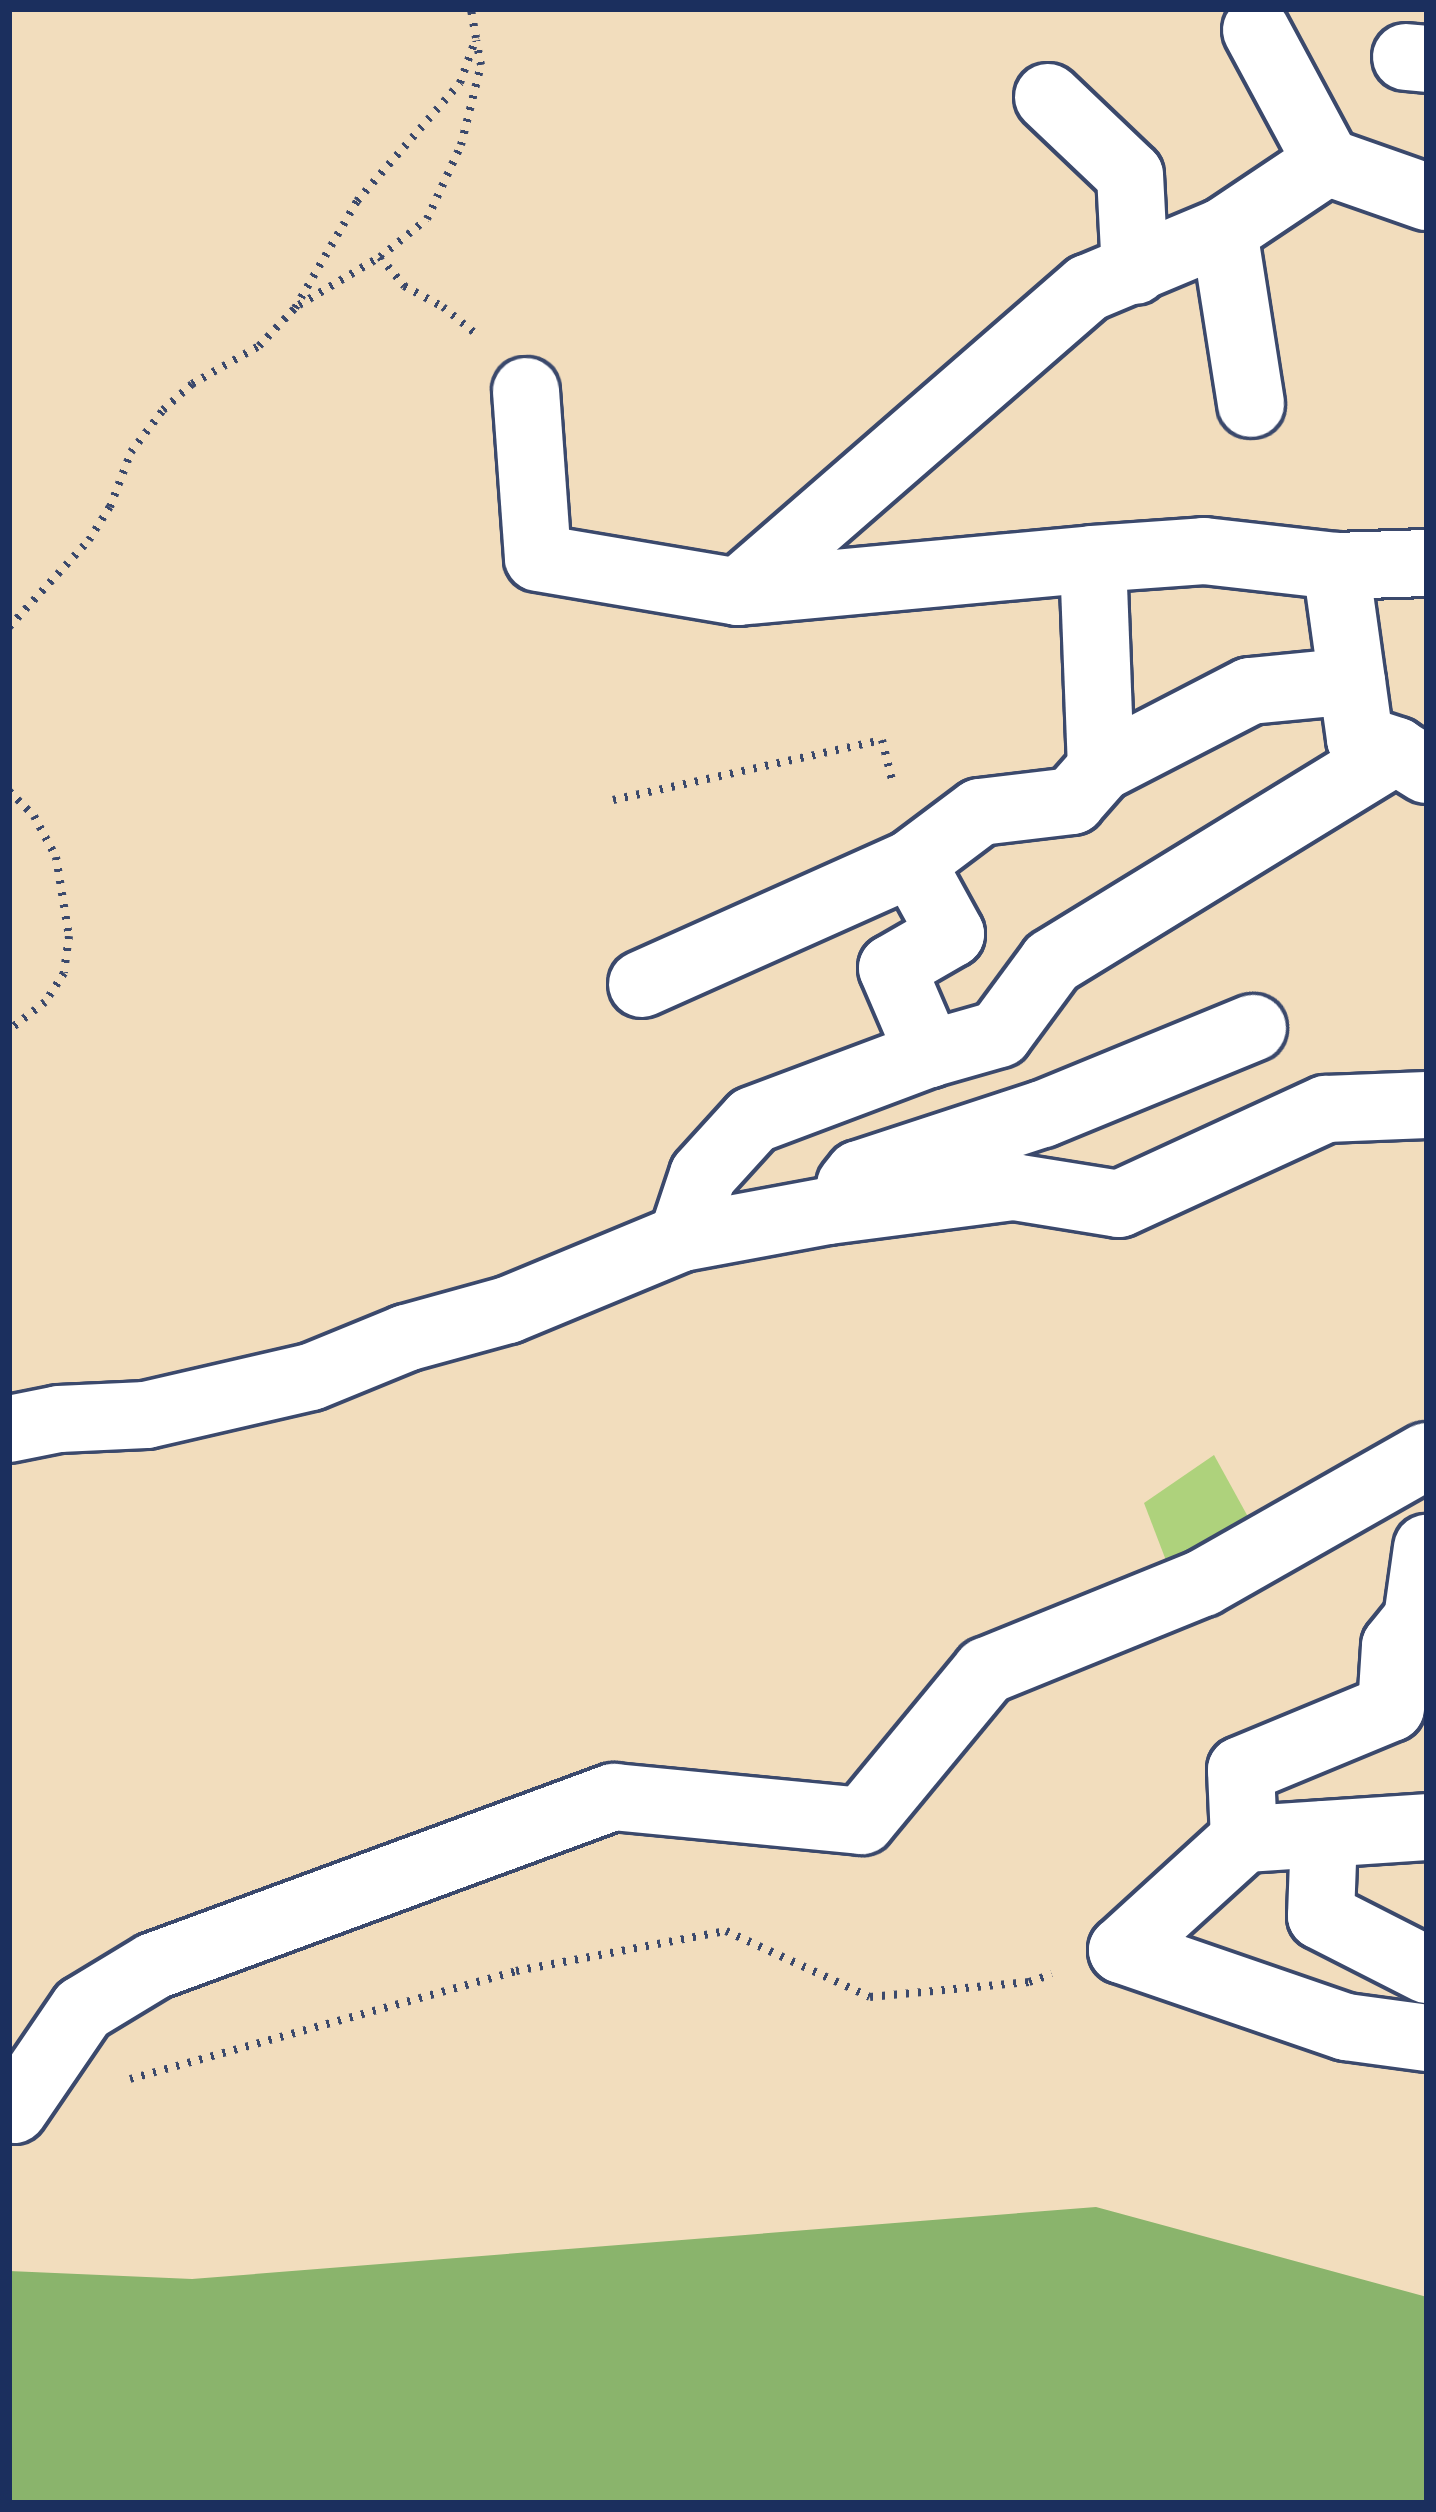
<!DOCTYPE html>
<html>
<head>
<meta charset="utf-8">
<style>
	body { margin:0 }
	#map { position:relative; width:1436px; height:2512px; overflow:hidden; background:#f2ddbd; font-family:"Libre Bodoni",serif }
	div>[style] { position:absolute }
	.green>* { inset:0; background:#aed27c }
	.forest>* { inset:0; background:#8ab46c }
	.path>* { height:8px; margin-top:-4px; transform-origin:0; background:repeating-linear-gradient(90deg,#3b496c 0 3px,transparent 0 12px) }
	.roads { filter:drop-shadow(3px 0 #3b496c) drop-shadow(-3px 0 #3b496c) drop-shadow(0 3px #3b496c) drop-shadow(0 -3px #3b496c) }
	.street>* { height:66px; margin:-33px; padding:0 33px; transform-origin:33px; border-radius:33px; background:#fff }
	span { translate:-50% -50%; white-space:nowrap; text-align:center; line-height:1.15; -webkit-text-stroke:10px #fbf7ec; paint-order:stroke }
	.frame { position:absolute; inset:0; border:12px solid #1b2f5e; pointer-events:none }
</style>
</head>
<body>
<div id="map">
	<div class="green">
		<div style="clip-path:polygon(1214px 1455px,1258px 1535px,1175px 1584px,1144px 1503px)"></div>
	</div>
	<div class="forest">
		<div style="clip-path:polygon(1096px 2207px,1427px 2297px,1427px 2503px,9px 2503px,9px 2271px,192px 2279px)"></div>
	</div>
	<div class="path">
		<div style="left:380px;top:257px;width:38px;rotate:50deg"></div>
		<div style="left:404px;top:286px;width:44px;rotate:28.3deg"></div>
		<div style="left:443px;top:307px;width:43px;rotate:39.3deg"></div>
		<div style="left:299px;top:305px;width:94px;rotate:-30.7deg"></div>
		<div style="left:380px;top:257px;width:60px;rotate:-39deg"></div>
		<div style="left:427px;top:219px;width:81px;rotate:-65.3deg"></div>
		<div style="left:461px;top:145px;width:82px;rotate:-76deg"></div>
		<div style="left:481px;top:65px;width:25px;rotate:-101deg"></div>
		<div style="left:9px;top:627px;width:118px;rotate:-47.4deg"></div>
		<div style="left:89px;top:540px;width:39px;rotate:-58deg"></div>
		<div style="left:110px;top:507px;width:59px;rotate:-69.1deg"></div>
		<div style="left:131px;top:452px;width:53px;rotate:-52.7deg"></div>
		<div style="left:163px;top:410px;width:39px;rotate:-42deg"></div>
		<div style="left:192px;top:384px;width:77px;rotate:-29.6deg"></div>
		<div style="left:259px;top:346px;width:52px;rotate:-46.5deg"></div>
		<div style="left:295px;top:308px;width:124px;rotate:-59.9deg"></div>
		<div style="left:357px;top:201px;width:157px;rotate:-48.9deg"></div>
		<div style="left:460px;top:83px;width:48px;rotate:-70.4deg"></div>
		<div style="left:476px;top:38px;width:29px;rotate:-100deg"></div>
		<div style="left:9px;top:791px;width:35px;rotate:45deg"></div>
		<div style="left:34px;top:816px;width:47px;rotate:61.8deg"></div>
		<div style="left:56px;top:857px;width:80px;rotate:80.7deg"></div>
		<div style="left:69px;top:936px;width:37px;rotate:98deg"></div>
		<div style="left:64px;top:973px;width:35px;rotate:123deg"></div>
		<div style="left:45px;top:1002px;width:46px;rotate:142.1deg"></div>
		<div style="left:613px;top:800px;width:276px;rotate:-12.6deg"></div>
		<div style="left:882px;top:740px;width:41px;rotate:76deg"></div>
		<div style="left:130px;top:2079px;width:401px;rotate:-15.6deg"></div>
		<div style="left:516px;top:1971px;width:214px;rotate:-10.8deg"></div>
		<div style="left:726px;top:1931px;width:158px;rotate:24.6deg"></div>
		<div style="left:870px;top:1997px;width:160px;rotate:-5.4deg"></div>
		<div style="left:1029px;top:1982px;width:24px;rotate:-19deg"></div>
	</div>
	<div class="roads">
		<div class="street">
			<div style="left:1256px;top:30px;width:150px;rotate:61.7deg"></div>
			<div style="left:1327px;top:162px;width:106px;rotate:19.3deg"></div>
			<div style="left:1406px;top:57px;width:21px;rotate:5deg"></div>
			<div style="left:1048px;top:97px;width:113px;rotate:43.6deg"></div>
			<div style="left:1130px;top:175px;width:96px;rotate:87deg"></div>
			<div style="left:1224px;top:231px;width:175px;rotate:81.1deg"></div>
			<div style="left:526px;top:391px;width:167px;rotate:85.9deg"></div>
			<div style="left:538px;top:558px;width:203px;rotate:9.6deg"></div>
			<div style="left:738px;top:592px;width:357px;rotate:-5.3deg"></div>
			<div style="left:1336px;top:566px;width:91px;rotate:-1.9deg"></div>
			<div style="left:738px;top:592px;width:464px;rotate:-41deg"></div>
			<div style="left:1088px;top:288px;width:147px;rotate:-22.7deg"></div>
			<div style="left:1224px;top:231px;width:124px;rotate:-33.8deg"></div>
			<div style="left:1101px;top:768px;width:209px;rotate:-92.2deg"></div>
			<div style="left:1093px;top:559px;width:111px;rotate:-4.1deg"></div>
			<div style="left:1204px;top:551px;width:133px;rotate:6.5deg"></div>
			<div style="left:1336px;top:566px;width:116px;rotate:82.1deg"></div>
			<div style="left:912px;top:863px;width:81px;rotate:61.2deg"></div>
			<div style="left:951px;top:934px;width:68px;rotate:150deg"></div>
			<div style="left:892px;top:968px;width:94px;rotate:66.7deg"></div>
			<div style="left:642px;top:984px;width:296px;rotate:-24.1deg"></div>
			<div style="left:912px;top:863px;width:85px;rotate:-36.9deg"></div>
			<div style="left:980px;top:812px;width:93px;rotate:-6.8deg"></div>
			<div style="left:1072px;top:801px;width:44px;rotate:-48.7deg"></div>
			<div style="left:1101px;top:768px;width:168px;rotate:-27.3deg"></div>
			<div style="left:1250px;top:691px;width:102px;rotate:-5.6deg"></div>
			<div style="left:1352px;top:681px;width:59px;rotate:82.1deg"></div>
			<div style="left:1360px;top:739px;width:38px;rotate:18deg"></div>
			<div style="left:850px;top:1185px;width:14px;rotate:-51deg"></div>
			<div style="left:859px;top:1174px;width:194px;rotate:-18.1deg"></div>
			<div style="left:1043px;top:1114px;width:227px;rotate:-22.3deg"></div>
			<div style="left:682px;top:1238px;width:66px;rotate:-71.6deg"></div>
			<div style="left:703px;top:1175px;width:74px;rotate:-47.7deg"></div>
			<div style="left:753px;top:1120px;width:188px;rotate:-20.6deg"></div>
			<div style="left:929px;top:1054px;width:73px;rotate:-15.9deg"></div>
			<div style="left:999px;top:1034px;width:89px;rotate:-53.6deg"></div>
			<div style="left:1052px;top:962px;width:404px;rotate:-31.5deg"></div>
			<div style="left:1396px;top:751px;width:36px;rotate:32deg"></div>
			<div style="left:9px;top:1429px;width:51px;rotate:-11.3deg"></div>
			<div style="left:59px;top:1419px;width:87px;rotate:-2.6deg"></div>
			<div style="left:146px;top:1415px;width:169px;rotate:-13deg"></div>
			<div style="left:311px;top:1377px;width:103px;rotate:-22.3deg"></div>
			<div style="left:406px;top:1338px;width:106px;rotate:-15.4deg"></div>
			<div style="left:508px;top:1310px;width:188px;rotate:-22.5deg"></div>
			<div style="left:682px;top:1238px;width:148px;rotate:-10.5deg"></div>
			<div style="left:828px;top:1211px;width:188px;rotate:-7.4deg"></div>
			<div style="left:1014px;top:1187px;width:106px;rotate:9.2deg"></div>
			<div style="left:1119px;top:1204px;width:228px;rotate:-24.7deg"></div>
			<div style="left:1326px;top:1109px;width:101px;rotate:-2.3deg"></div>
			<div style="left:1427px;top:1827px;width:183px;rotate:176.2deg"></div>
			<div style="left:1244px;top:1839px;width:165px;rotate:137.7deg"></div>
			<div style="left:1122px;top:1950px;width:237px;rotate:19deg"></div>
			<div style="left:1346px;top:2027px;width:82px;rotate:7.7deg"></div>
			<div style="left:1324px;top:1834px;width:82px;rotate:92.1deg"></div>
			<div style="left:1321px;top:1916px;width:119px;rotate:27deg"></div>
			<div style="left:1244px;top:1839px;width:69px;rotate:-92.5deg"></div>
			<div style="left:1241px;top:1770px;width:162px;rotate:-22.5deg"></div>
			<div style="left:1391px;top:1708px;width:62px;rotate:-86.3deg"></div>
			<div style="left:1395px;top:1646px;width:35px;rotate:-51deg"></div>
			<div style="left:1417px;top:1619px;width:72px;rotate:-82deg"></div>
			<div style="left:14px;top:2110px;width:122px;rotate:-55.7deg"></div>
			<div style="left:83px;top:2009px;width:83px;rotate:-31.2deg"></div>
			<div style="left:154px;top:1966px;width:490px;rotate:-20.2deg"></div>
			<div style="left:614px;top:1797px;width:249px;rotate:5.5deg"></div>
			<div style="left:862px;top:1821px;width:195px;rotate:-50.4deg"></div>
			<div style="left:986px;top:1671px;width:234px;rotate:-22.1deg"></div>
			<div style="left:1203px;top:1583px;width:257px;rotate:-29.6deg"></div>
		</div>
	</div>
	<div class="frame"></div>
</div>
</body>
</html>
